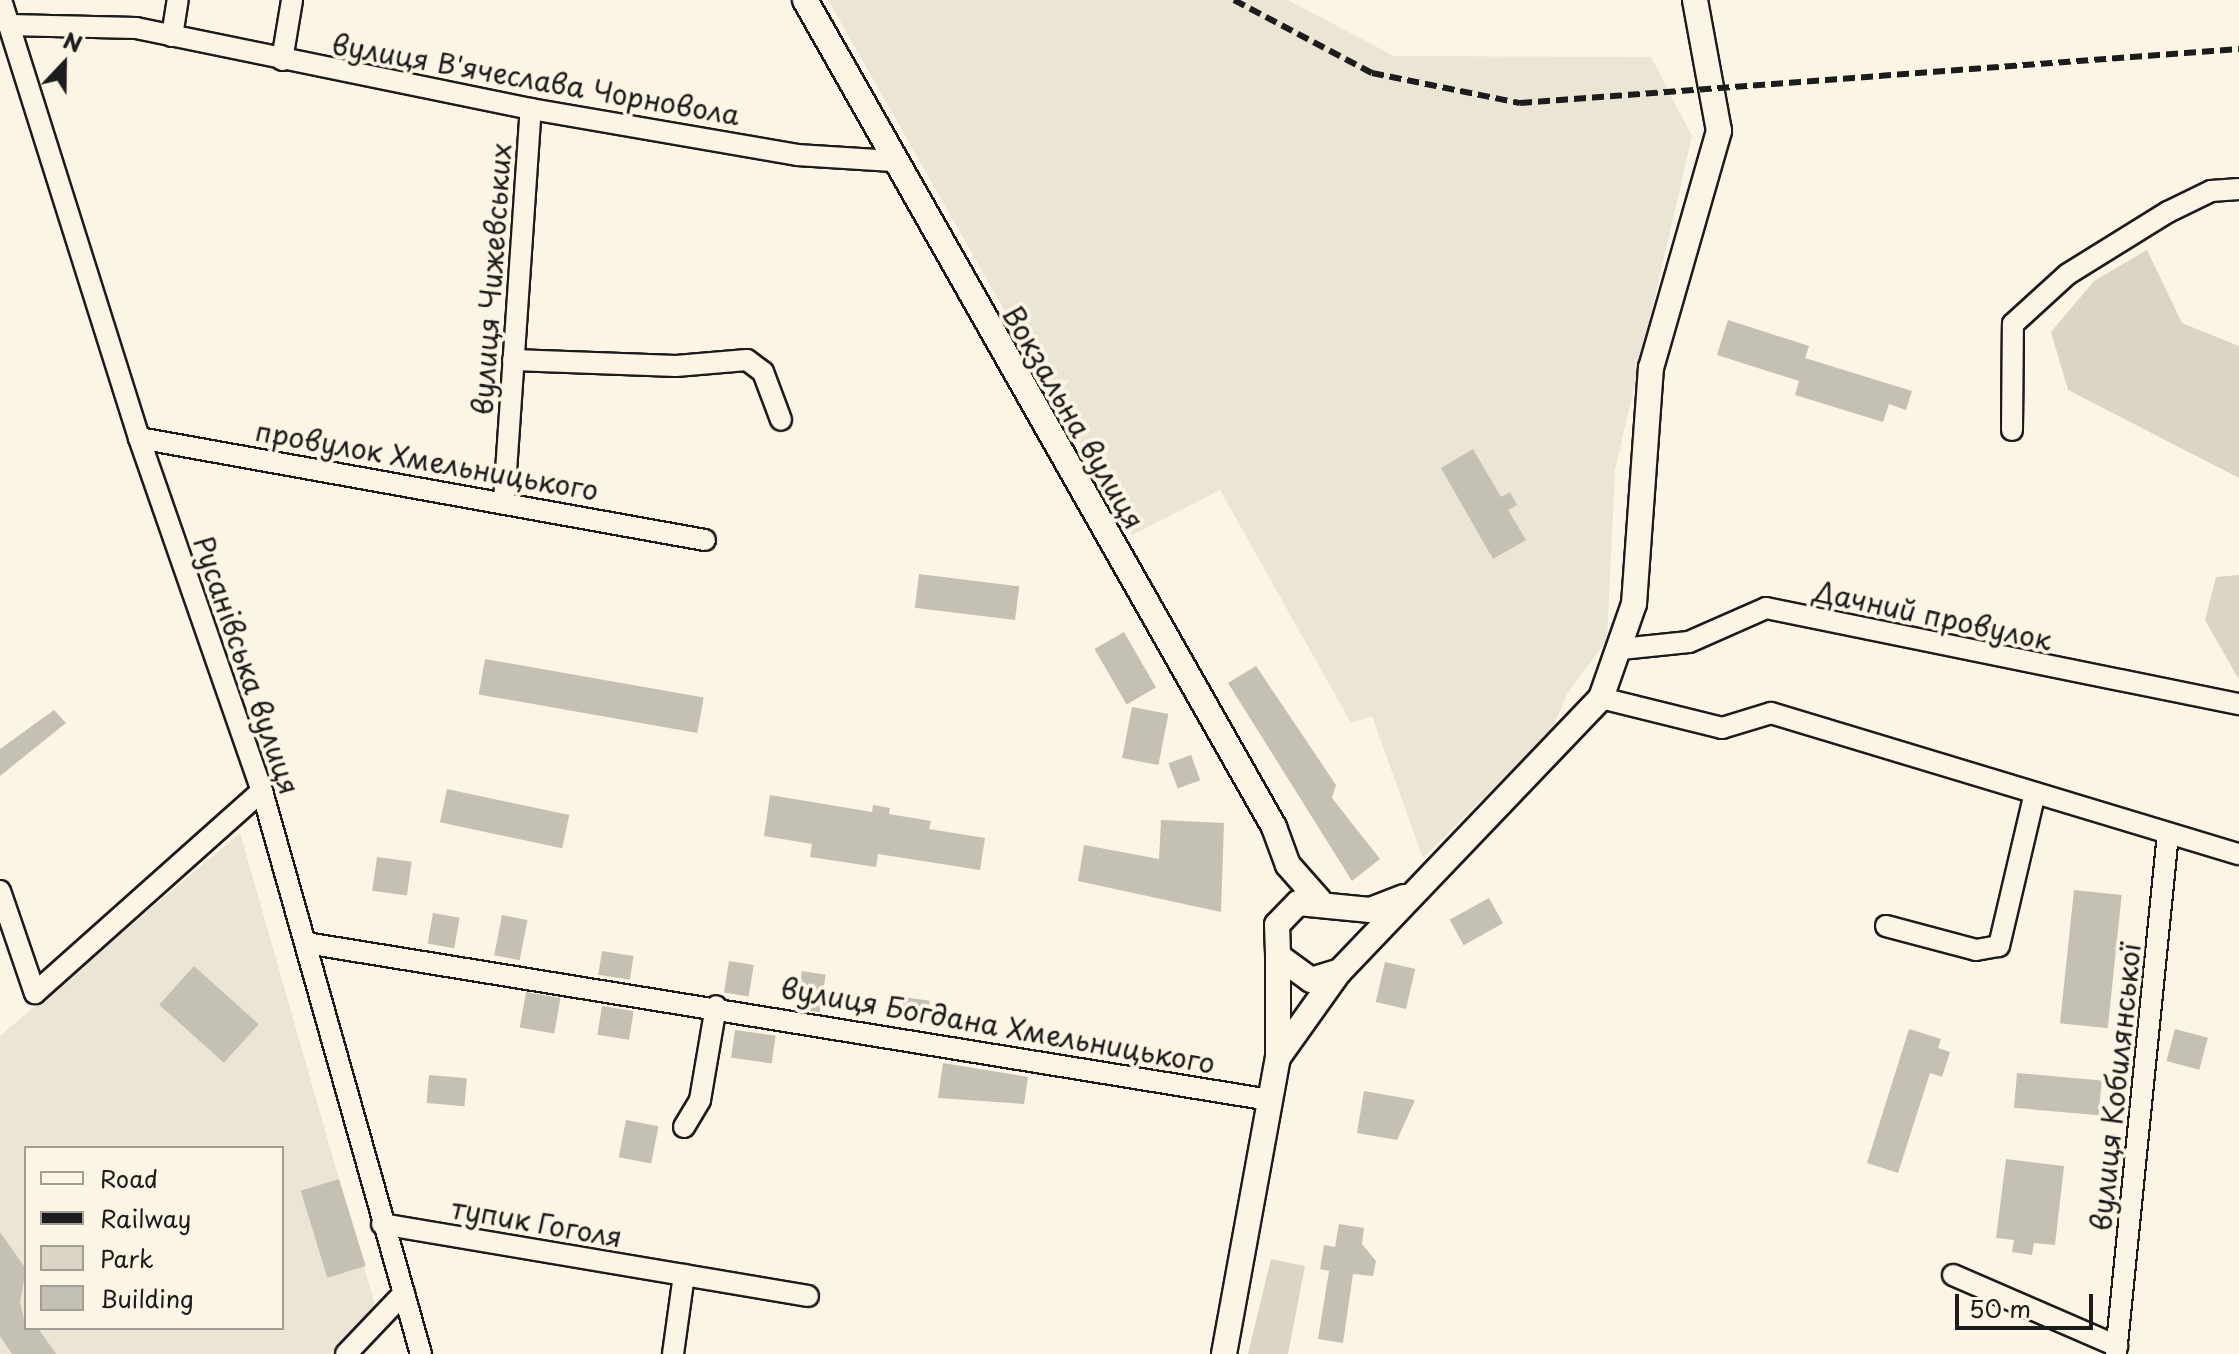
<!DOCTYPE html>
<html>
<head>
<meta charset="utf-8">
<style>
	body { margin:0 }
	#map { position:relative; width:2239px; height:1354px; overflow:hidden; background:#fcf5e5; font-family:"Playpen Sans",sans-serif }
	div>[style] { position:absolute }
	.built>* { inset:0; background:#ebe5d6 }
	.green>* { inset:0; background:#dbd5c8 }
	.building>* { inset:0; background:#c4c0b3; transform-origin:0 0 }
	.roads { filter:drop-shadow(2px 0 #1c1c1c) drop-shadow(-2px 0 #1c1c1c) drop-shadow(0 2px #1c1c1c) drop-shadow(0 -2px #1c1c1c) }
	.minor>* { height:20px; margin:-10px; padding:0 10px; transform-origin:10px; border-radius:10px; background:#fcf5e5 }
	.tertiary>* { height:24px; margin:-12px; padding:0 12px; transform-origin:12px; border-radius:12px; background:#fcf5e5 }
	.rail>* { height:6px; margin-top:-3px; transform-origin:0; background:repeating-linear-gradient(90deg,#1c1c1c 0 12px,transparent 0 18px) }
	span { translate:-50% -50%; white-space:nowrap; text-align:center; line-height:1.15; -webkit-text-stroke:8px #fcf5e5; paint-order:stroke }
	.street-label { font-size:28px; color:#1c1c1c }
	.legend { position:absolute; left:24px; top:1146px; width:260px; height:184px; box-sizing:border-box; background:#fcf5e5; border:2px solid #a29e95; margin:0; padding:10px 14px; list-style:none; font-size:24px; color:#1c1c1c }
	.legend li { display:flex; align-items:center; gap:16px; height:40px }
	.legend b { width:40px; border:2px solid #a29e95 }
	.north { position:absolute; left:24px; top:24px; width:80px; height:80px; -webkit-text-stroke:6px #fcf5e5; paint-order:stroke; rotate:22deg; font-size:22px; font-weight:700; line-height:32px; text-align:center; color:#1c1c1c }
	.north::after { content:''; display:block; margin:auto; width:28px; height:36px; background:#1c1c1c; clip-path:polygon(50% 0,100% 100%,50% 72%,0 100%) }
	.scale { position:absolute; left:1955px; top:1294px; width:138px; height:36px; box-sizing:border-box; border:4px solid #1c1c1c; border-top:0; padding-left:10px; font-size:24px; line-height:28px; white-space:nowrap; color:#1c1c1c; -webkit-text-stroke:6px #fcf5e5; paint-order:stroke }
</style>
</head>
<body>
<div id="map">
	<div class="built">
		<div style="clip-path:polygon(828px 0,1288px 0,1394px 56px,1651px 57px,1692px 136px,1615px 470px,1607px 640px,1567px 694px,1553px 728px,1423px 858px,1372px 716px,1351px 723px,1220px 490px,1132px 535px)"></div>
		<div style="clip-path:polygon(evenodd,240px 833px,375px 1305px,330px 1354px,0 1354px,0 1036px,240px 833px,26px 1148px,282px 1148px,282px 1328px,26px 1328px,26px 1148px)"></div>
	</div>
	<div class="green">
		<div style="clip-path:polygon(2147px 250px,2182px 323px,2239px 346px,2239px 478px,2068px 390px,2051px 332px,2094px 281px)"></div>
		<div style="clip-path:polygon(2239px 575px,2239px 677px,2238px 678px,2205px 620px,2216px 577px)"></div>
		<div style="clip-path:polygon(1271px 1259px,1305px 1266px,1288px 1354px,1248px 1354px)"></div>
	</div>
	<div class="building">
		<div style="clip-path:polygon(1728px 320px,1809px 346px,1805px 358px,1912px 391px,1906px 410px,1889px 404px,1883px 422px,1795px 395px,1799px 381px,1717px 355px)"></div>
		<div style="clip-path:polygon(1473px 449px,1501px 497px,1510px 492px,1517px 505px,1508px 510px,1526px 540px,1493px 559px,1441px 468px)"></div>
		<div style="left:919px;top:574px;width:101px;height:34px;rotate:7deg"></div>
		<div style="left:1124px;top:632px;width:64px;height:34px;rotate:60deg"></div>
		<div style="left:485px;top:659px;width:222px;height:36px;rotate:10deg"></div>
		<div style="clip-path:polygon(1256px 666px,1336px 785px,1332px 798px,1380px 859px,1352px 881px,1228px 683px)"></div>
		<div style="left:1132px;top:707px;width:37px;height:52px;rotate:11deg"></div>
		<div style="clip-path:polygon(54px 710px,66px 723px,0 776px,0 749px)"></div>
		<div style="left:1191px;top:755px;width:27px;height:24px;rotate:70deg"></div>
		<div style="left:447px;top:789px;width:125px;height:34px;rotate:12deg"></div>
		<div style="clip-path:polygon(770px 795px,872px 812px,873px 805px,890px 808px,889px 814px,931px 821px,929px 829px,985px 838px,980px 870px,878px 854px,876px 867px,810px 857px,812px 844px,764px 836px)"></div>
		<div style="clip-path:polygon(1161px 820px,1224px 823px,1221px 912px,1078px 881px,1084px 845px,1159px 859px)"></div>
		<div style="left:377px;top:857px;width:35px;height:34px;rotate:8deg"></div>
		<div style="left:2074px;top:890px;width:48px;height:134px;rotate:6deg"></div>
		<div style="left:1489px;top:898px;width:29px;height:45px;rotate:61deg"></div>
		<div style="left:433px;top:913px;width:27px;height:31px;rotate:10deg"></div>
		<div style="left:502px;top:915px;width:26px;height:41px;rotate:11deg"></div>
		<div style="left:602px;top:951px;width:32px;height:24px;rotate:9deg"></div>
		<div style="left:729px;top:961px;width:25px;height:32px;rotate:9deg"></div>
		<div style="left:1385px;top:962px;width:31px;height:41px;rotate:13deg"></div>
		<div style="left:194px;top:966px;width:87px;height:52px;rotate:42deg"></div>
		<div style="left:802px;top:971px;width:24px;height:38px;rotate:9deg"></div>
		<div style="left:526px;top:992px;width:35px;height:36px;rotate:10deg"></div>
		<div style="left:903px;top:997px;width:27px;height:19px;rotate:8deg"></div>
		<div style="left:602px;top:1006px;width:32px;height:29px;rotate:9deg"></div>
		<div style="clip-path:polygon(1909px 1029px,1941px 1039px,1938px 1048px,1950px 1052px,1942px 1077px,1930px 1073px,1898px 1173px,1867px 1163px)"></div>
		<div style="left:2175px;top:1029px;width:34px;height:33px;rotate:15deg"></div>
		<div style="left:735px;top:1030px;width:41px;height:28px;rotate:8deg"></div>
		<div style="clip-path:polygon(943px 1063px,1028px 1077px,1024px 1104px,938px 1098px)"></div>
		<div style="left:2017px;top:1073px;width:85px;height:35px;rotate:5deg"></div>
		<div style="left:429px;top:1075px;width:38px;height:28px;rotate:5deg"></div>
		<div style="clip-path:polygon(1364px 1091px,1415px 1100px,1397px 1140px,1357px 1133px)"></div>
		<div style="left:626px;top:1120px;width:33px;height:38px;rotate:11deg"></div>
		<div style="clip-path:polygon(2006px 1159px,2064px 1166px,2055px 1245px,2034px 1243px,2032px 1255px,2012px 1252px,2014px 1240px,1996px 1238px)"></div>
		<div style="left:339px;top:1179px;width:91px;height:40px;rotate:73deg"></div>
		<div style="clip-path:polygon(1339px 1224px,1364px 1228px,1362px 1244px,1376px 1261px,1373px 1276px,1353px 1274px,1343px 1343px,1318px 1339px,1329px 1271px,1320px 1269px,1324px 1245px,1335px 1247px)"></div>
		<div style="clip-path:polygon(0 1232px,26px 1269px,20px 1302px,26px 1328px,38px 1328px,56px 1354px,12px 1354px,0 1336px)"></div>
	</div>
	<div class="roads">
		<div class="minor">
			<div style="left:1px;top:0;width:459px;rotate:72.5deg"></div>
			<div style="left:139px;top:438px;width:374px;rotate:70.8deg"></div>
			<div style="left:262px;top:791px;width:585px;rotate:74.23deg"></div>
			<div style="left:9px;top:25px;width:127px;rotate:1.4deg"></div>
			<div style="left:136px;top:28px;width:403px;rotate:11.6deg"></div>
			<div style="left:531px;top:109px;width:270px;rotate:9.8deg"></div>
			<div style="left:797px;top:155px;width:96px;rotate:3.6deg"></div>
			<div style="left:172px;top:36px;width:36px;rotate:-81deg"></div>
			<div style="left:282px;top:60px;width:61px;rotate:-80.5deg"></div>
			<div style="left:513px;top:360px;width:163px;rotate:2.1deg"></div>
			<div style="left:676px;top:366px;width:71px;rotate:-4.8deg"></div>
			<div style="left:747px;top:360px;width:20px;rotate:37deg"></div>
			<div style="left:763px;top:372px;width:51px;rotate:69.4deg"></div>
			<div style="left:2012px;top:430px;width:106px;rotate:-89.5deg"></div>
			<div style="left:2013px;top:324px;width:74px;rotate:-42.3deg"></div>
			<div style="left:2068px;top:274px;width:118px;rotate:-31.8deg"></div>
			<div style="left:2168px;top:212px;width:48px;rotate:-26deg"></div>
			<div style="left:2211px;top:191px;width:28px;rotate:-4deg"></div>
			<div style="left:139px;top:438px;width:575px;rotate:10.22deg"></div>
			<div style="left:504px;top:501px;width:393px;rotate:-86.1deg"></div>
			<div style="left:1621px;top:649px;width:68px;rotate:-5.9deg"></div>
			<div style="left:1689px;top:642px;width:84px;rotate:-23.8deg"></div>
			<div style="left:1766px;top:608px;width:483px;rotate:11.5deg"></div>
			<div style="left:1601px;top:698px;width:125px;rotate:13.9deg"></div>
			<div style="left:1722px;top:728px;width:51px;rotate:-17deg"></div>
			<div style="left:1771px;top:713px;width:489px;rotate:16.8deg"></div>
			<div style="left:0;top:891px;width:108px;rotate:71.1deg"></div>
			<div style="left:35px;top:993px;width:304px;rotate:-41.7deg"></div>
			<div style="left:1886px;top:926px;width:93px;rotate:14.9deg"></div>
			<div style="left:1976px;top:950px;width:23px;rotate:-10deg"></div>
			<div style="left:1999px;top:946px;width:157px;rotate:-76.8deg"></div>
			<div style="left:306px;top:943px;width:977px;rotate:9.25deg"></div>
			<div style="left:684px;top:1127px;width:31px;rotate:-59deg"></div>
			<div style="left:700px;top:1100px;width:95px;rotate:-80.3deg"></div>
			<div style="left:382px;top:1224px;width:432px;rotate:9.6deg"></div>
			<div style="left:1953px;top:1275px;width:179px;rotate:23.4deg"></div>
			<div style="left:346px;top:1354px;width:84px;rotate:-46.4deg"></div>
			<div style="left:673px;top:1354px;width:80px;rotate:-82.1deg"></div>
			<div style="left:2116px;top:1354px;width:523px;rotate:-84.29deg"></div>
		</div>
		<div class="tertiary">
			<div style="left:805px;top:0;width:951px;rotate:60.44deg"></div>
			<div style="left:1274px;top:827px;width:40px;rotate:69.8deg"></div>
			<div style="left:1288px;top:865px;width:47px;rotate:48.5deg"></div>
			<div style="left:1404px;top:897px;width:36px;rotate:159deg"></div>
			<div style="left:1370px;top:910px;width:72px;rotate:-174.4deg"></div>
			<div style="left:1298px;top:903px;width:30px;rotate:134deg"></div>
			<div style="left:1277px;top:925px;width:31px;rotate:88deg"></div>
			<div style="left:1278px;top:956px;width:41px;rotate:36deg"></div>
			<div style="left:1311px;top:980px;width:30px;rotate:-17deg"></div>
			<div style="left:1340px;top:971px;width:378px;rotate:-46.3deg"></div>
			<div style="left:1601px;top:698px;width:100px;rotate:-70.7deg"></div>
			<div style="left:1634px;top:604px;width:237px;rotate:-85.9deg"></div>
			<div style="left:1651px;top:368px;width:247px;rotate:-74deg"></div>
			<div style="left:1719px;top:131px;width:133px;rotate:-100.4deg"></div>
			<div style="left:1279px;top:1056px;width:103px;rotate:-54.5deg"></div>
			<div style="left:1224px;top:1354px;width:301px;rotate:-79.7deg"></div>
			<div style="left:1278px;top:1058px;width:102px;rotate:-90deg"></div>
		</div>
	</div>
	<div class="rail">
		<div style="left:1234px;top:0;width:156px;rotate:27.9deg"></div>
		<div style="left:1372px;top:73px;width:151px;rotate:11.5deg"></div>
		<div style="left:1520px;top:103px;width:721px;rotate:-4.3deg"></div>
	</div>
	<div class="street-label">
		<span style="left:536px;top:79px;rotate:10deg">вулиця В'ячеслава Чорновола</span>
		<span style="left:491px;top:279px;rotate:-86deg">вулиця Чижевських</span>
		<span style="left:1074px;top:417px;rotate:60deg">Вокзальна вулиця</span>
		<span style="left:427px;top:460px;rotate:10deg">провулок Хмельницького</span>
		<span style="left:1933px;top:615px;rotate:12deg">Дачний провулок</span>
		<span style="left:247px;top:665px;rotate:71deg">Русанівська вулиця</span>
		<span style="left:998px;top:1025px;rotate:10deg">вулиця Богдана Хмельницького</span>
		<span style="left:2115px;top:1087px;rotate:-84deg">вулиця Кобилянської</span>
		<span style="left:537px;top:1222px;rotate:10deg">тупик Гоголя</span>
	</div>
	<ul class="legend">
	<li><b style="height:10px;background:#fcf5e5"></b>Road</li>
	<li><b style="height:10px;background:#1c1c1c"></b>Railway</li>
	<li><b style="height:22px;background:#dbd5c8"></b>Park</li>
	<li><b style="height:22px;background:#c4c0b3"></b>Building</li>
	</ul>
	<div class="north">N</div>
	<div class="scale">50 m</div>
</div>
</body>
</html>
